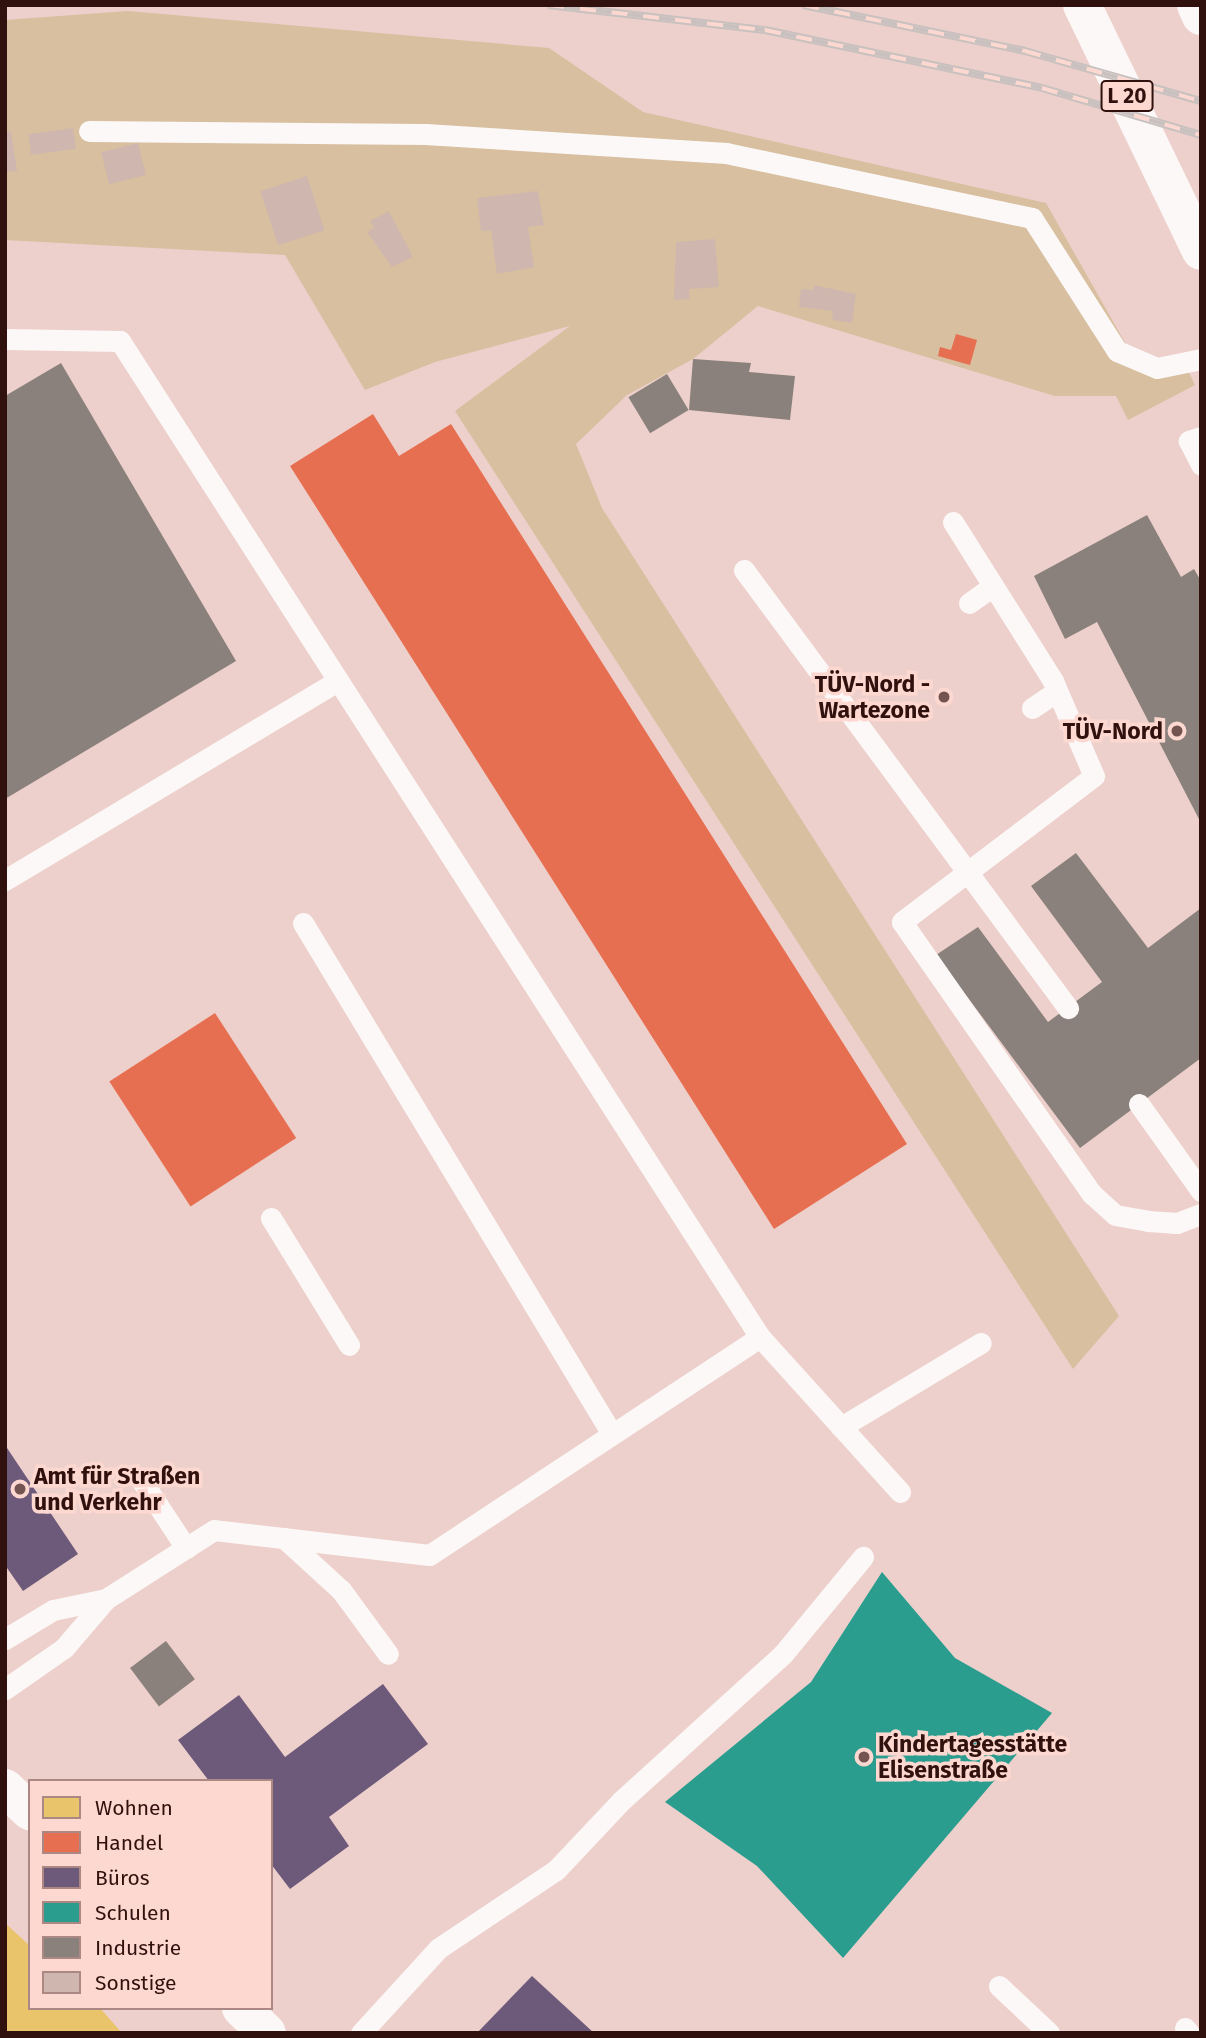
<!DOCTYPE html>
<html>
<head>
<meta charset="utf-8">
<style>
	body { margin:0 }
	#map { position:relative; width:1206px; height:2038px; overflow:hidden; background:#edd0cb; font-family:"Fira Sans",sans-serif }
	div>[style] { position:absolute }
	.green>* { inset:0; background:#d7bf9f }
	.homes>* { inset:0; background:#e9c46a }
	.shops>* { inset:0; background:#e76f51; transform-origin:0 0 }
	.offices>* { inset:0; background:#6d597a }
	.schools>* { inset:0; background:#2a9d8f }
	.industry>* { inset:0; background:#8a817c; transform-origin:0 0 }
	.building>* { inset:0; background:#cfb7af; transform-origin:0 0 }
	.service>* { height:21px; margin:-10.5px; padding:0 10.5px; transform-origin:10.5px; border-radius:10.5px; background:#fcf8f7 }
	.tertiary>* { height:38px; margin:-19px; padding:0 19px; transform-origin:19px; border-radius:19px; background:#fcf8f7 }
	.primary>* { height:38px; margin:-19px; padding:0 19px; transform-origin:19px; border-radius:19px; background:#fcf8f7 }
	.rail>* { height:8px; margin-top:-4px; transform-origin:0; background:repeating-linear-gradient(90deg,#fdd8d1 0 16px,#c9c1bf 0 32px); box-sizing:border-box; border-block:2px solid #c9c1bf }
	.dots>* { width:19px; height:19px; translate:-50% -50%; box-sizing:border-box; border:4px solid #fdd8d1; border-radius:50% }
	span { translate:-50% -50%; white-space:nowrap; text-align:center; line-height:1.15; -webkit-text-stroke:7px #fdd8d1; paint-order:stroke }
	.shield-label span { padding:2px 5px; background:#fdd8d1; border:2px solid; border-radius:5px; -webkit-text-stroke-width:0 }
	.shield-label { font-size:21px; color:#31110d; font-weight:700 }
	.poi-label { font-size:23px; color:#31110d; font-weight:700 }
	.right { translate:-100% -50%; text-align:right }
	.left { translate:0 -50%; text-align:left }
	.frame { position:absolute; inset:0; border:7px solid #31110d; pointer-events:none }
	.legend { position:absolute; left:28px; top:1779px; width:245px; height:231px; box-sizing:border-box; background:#fdd8d1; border:2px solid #ab8883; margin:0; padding:9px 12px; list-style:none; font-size:21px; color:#31110d }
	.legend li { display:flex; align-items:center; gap:14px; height:35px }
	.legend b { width:35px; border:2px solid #ab8883 }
</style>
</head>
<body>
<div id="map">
	<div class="green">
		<div style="clip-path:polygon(128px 11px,549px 48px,643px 112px,1046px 203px,1128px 348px,1152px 359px,1182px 358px,1195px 385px,1128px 420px,1116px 396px,1055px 396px,758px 306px,693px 359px,627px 395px,576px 444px,602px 508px,1119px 1316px,1073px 1369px,455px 411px,570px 326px,435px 362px,365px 390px,285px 255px,5px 240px,5px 20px)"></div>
	</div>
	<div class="homes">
		<div style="clip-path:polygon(5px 1923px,30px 1946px,30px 2008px,100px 2008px,122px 2033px,5px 2031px)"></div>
	</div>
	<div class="shops">
		<div style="clip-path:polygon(956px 334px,977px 340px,970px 365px,938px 356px,940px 347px,951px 350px)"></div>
		<div style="clip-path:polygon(373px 414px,399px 456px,451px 424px,907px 1144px,774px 1229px,290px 466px)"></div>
		<div style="left:215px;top:1013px;width:149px;height:126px;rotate:57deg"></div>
	</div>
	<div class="offices">
		<div style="clip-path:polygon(5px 1445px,78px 1554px,23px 1591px,5px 1565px)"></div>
		<div style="clip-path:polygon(383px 1684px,428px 1744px,329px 1817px,349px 1846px,290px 1889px,271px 1864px,271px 1781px,209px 1781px,178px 1740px,239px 1695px,285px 1757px)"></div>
		<div style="clip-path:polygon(532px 1976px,594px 2033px,477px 2033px)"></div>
	</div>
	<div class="schools">
		<div style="clip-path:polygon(882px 1572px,955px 1658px,1052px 1713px,843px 1958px,757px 1866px,665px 1802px,811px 1682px)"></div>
	</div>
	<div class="industry">
		<div style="clip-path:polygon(693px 359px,751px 363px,749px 372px,795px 376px,790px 420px,689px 410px)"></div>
		<div style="clip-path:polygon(61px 363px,236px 661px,5px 799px,5px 396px)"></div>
		<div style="left:667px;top:374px;width:42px;height:45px;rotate:59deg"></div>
		<div style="clip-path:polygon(1147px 515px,1181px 577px,1194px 569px,1201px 581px,1201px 823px,1097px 622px,1065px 639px,1034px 576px)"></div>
		<div style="clip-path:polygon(1076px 853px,1148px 948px,1201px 908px,1201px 1058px,1080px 1148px,936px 955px,978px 927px,1048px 1022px,1102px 982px,1031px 886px)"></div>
		<div style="left:166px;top:1641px;width:48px;height:45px;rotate:53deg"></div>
	</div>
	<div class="building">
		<div style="left:73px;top:128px;width:21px;height:45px;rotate:82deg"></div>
		<div style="clip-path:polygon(11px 131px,17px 171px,5px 172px,5px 132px)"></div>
		<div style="left:138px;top:143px;width:33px;height:38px;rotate:76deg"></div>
		<div style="left:307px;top:176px;width:57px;height:49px;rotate:72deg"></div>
		<div style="clip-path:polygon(538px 191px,544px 225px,528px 227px,534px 267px,497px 274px,491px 230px,481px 231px,477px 198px)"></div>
		<div style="clip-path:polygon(389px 211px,413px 257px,392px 267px,367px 232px,374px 228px,370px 221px)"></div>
		<div style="clip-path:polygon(715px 239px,719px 287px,689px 289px,690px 299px,674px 300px,676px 242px)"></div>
		<div style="clip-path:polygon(814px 285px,856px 294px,852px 323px,832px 320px,833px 311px,799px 307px,801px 289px,813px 290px)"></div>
	</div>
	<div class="service">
		<div style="left:89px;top:131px;width:336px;rotate:0.5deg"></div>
		<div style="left:425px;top:134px;width:302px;rotate:3.6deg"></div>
		<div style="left:726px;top:153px;width:313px;rotate:12deg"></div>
		<div style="left:1032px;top:218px;width:158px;rotate:57.4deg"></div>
		<div style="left:1117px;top:351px;width:43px;rotate:23deg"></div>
		<div style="left:1157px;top:368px;width:45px;rotate:-11.6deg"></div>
		<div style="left:5px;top:339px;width:115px;rotate:1deg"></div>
		<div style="left:120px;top:341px;width:1184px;rotate:57.28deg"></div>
		<div style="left:760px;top:1337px;width:396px;rotate:146.6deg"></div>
		<div style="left:429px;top:1555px;width:216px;rotate:-173.4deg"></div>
		<div style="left:214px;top:1530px;width:128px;rotate:147.4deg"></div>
		<div style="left:106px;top:1599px;width:65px;rotate:130.6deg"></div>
		<div style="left:64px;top:1648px;width:72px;rotate:145.2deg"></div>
		<div style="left:1201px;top:437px;width:13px;rotate:162deg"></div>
		<div style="left:1189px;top:441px;width:27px;rotate:63deg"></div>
		<div style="left:953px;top:522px;width:188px;rotate:57.8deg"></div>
		<div style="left:1053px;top:681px;width:103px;rotate:66.7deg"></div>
		<div style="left:1094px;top:776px;width:241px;rotate:142.8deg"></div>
		<div style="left:902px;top:922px;width:332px;rotate:55.1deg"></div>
		<div style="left:1092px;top:1194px;width:31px;rotate:42deg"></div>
		<div style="left:1115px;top:1215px;width:34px;rotate:10deg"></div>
		<div style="left:1148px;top:1221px;width:29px;rotate:4deg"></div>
		<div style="left:1177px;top:1223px;width:26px;rotate:-21deg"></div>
		<div style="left:744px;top:570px;width:545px;rotate:53.51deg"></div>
		<div style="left:969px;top:603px;width:28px;rotate:-35deg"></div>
		<div style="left:1032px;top:708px;width:30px;rotate:-34deg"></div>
		<div style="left:5px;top:880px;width:388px;rotate:-30.9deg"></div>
		<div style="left:303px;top:923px;width:597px;rotate:58.84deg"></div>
		<div style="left:1139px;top:1104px;width:107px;rotate:54.5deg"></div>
		<div style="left:271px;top:1218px;width:149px;rotate:58.4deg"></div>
		<div style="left:760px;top:1337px;width:209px;rotate:47.9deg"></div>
		<div style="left:841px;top:1427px;width:163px;rotate:-31deg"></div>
		<div style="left:140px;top:1478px;width:84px;rotate:56.7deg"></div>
		<div style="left:284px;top:1538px;width:77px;rotate:42.4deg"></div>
		<div style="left:341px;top:1590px;width:79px;rotate:53.7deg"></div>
		<div style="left:5px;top:1639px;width:56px;rotate:-31.1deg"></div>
		<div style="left:53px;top:1610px;width:54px;rotate:-11.7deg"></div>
		<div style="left:999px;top:1986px;width:69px;rotate:43.2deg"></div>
		<div style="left:1185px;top:2028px;width:6px;rotate:51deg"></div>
		<div style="left:361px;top:2033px;width:115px;rotate:-47.5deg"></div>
		<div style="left:439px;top:1948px;width:141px;rotate:-33.7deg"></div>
		<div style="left:556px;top:1870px;width:95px;rotate:-46.7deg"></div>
		<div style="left:621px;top:1801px;width:219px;rotate:-42.2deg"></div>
		<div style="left:783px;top:1654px;width:126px;rotate:-50.5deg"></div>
	</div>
	<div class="tertiary">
		<div style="left:5px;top:1788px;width:34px;rotate:43deg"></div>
		<div style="left:241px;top:2008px;width:36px;rotate:44deg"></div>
	</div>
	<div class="primary">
		<div style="left:1082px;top:5px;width:273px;rotate:64.2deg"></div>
		<div style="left:1196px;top:5px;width:12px;rotate:66deg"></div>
	</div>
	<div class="rail">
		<div style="left:548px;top:5px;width:218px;rotate:6.6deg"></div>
		<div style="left:765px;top:30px;width:283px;rotate:11.8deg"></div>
		<div style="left:1042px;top:88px;width:166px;rotate:16.5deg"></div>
		<div style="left:803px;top:5px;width:227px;rotate:11.7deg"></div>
		<div style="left:1025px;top:51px;width:183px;rotate:15.9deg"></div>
	</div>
	<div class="dots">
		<div style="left:944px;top:697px;background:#735450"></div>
		<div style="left:1177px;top:731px;background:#735450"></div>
		<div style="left:20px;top:1489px;background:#735450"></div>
		<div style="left:864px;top:1757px;background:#735450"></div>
	</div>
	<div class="shield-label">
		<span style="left:1127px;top:96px">L 20</span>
	</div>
	<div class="poi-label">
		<span class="right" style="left:930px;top:697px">TÜV-Nord -<br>Wartezone</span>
		<span class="right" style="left:1163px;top:731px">TÜV-Nord</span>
		<span class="left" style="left:34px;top:1489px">Amt für Straßen<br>und Verkehr</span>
		<span class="left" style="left:878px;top:1757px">Kindertagesstätte<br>Elisenstraße</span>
	</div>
	<div class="frame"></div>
	<ul class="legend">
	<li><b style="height:19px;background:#e9c46a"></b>Wohnen</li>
	<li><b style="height:19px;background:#e76f51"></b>Handel</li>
	<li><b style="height:19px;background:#6d597a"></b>Büros</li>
	<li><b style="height:19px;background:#2a9d8f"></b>Schulen</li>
	<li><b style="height:19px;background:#8a817c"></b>Industrie</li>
	<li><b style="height:19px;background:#cfb7af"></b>Sonstige</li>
	</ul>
</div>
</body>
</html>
